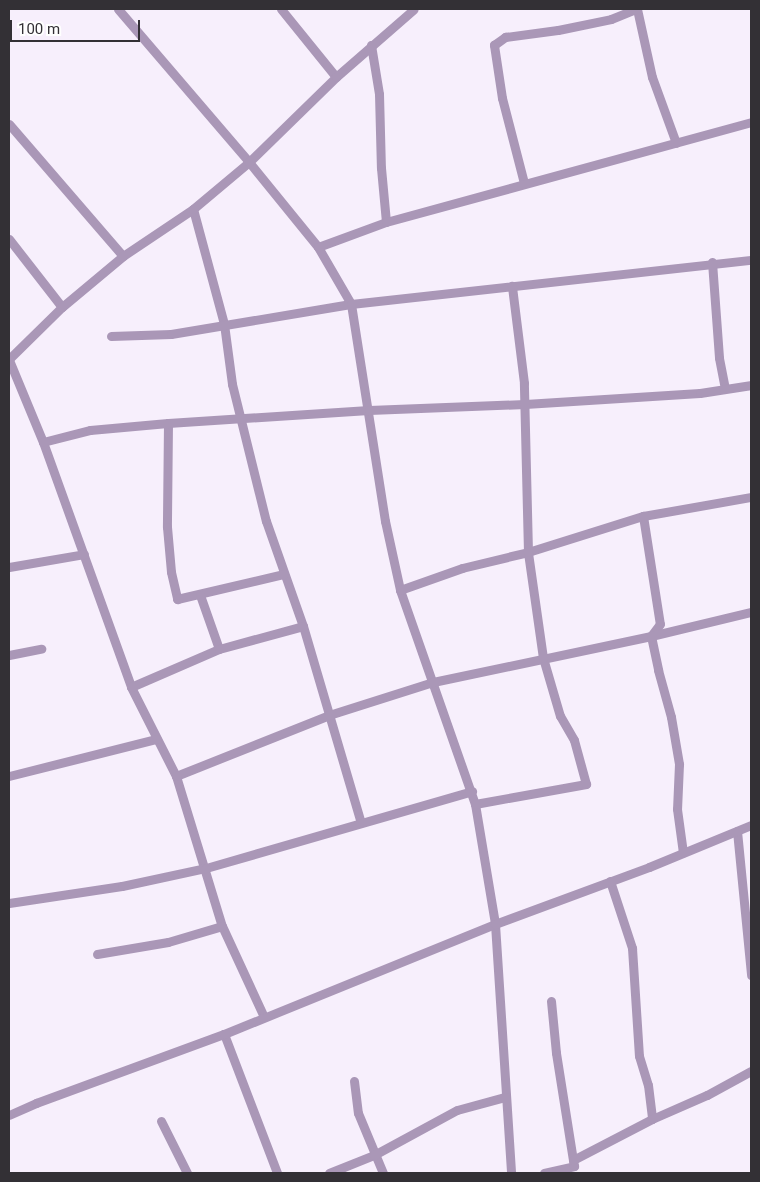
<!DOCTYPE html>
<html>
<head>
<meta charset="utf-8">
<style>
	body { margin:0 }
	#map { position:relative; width:760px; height:1182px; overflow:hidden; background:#f7effc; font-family:Roboto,sans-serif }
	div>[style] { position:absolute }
	.minor>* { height:9px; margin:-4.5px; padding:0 4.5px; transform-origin:4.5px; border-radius:4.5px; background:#aa97b7 }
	span { translate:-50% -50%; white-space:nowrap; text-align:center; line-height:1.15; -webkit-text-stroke:4px #fff; paint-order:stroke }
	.frame { position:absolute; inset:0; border:10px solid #333035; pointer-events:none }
	.scale { position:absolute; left:10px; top:20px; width:130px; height:22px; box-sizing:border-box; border:2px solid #333035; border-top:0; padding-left:6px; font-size:15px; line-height:18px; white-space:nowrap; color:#333035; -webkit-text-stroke:4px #fff; paint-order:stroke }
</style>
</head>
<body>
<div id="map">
	<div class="minor">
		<div style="left:118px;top:9px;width:201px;rotate:49.4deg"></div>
		<div style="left:249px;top:162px;width:109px;rotate:50.9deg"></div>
		<div style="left:318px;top:247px;width:66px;rotate:59.9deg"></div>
		<div style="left:351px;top:304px;width:220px;rotate:81.1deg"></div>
		<div style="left:385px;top:521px;width:71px;rotate:77.7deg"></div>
		<div style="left:400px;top:590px;width:227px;rotate:70.7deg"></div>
		<div style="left:475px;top:804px;width:122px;rotate:80.5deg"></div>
		<div style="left:495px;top:924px;width:250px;rotate:86.3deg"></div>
		<div style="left:281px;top:9px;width:87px;rotate:51deg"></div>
		<div style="left:637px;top:9px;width:70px;rotate:77.6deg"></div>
		<div style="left:652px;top:77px;width:70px;rotate:70deg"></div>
		<div style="left:371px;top:45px;width:50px;rotate:80.7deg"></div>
		<div style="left:379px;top:94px;width:74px;rotate:88.5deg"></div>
		<div style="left:381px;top:168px;width:54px;rotate:84.7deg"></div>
		<div style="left:9px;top:124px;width:174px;rotate:49.2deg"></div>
		<div style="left:524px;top:183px;width:88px;rotate:-104.5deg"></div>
		<div style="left:502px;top:98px;width:54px;rotate:-98.6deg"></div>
		<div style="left:494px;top:45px;width:14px;rotate:-36deg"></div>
		<div style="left:505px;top:37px;width:53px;rotate:-7.5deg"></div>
		<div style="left:558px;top:30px;width:54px;rotate:-11.7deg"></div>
		<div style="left:611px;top:19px;width:27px;rotate:-22deg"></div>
		<div style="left:193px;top:209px;width:119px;rotate:74.9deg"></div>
		<div style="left:224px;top:324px;width:61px;rotate:82.4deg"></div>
		<div style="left:232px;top:384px;width:141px;rotate:76.1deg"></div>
		<div style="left:266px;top:521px;width:111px;rotate:70.6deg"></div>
		<div style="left:303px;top:626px;width:205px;rotate:73.6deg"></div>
		<div style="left:9px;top:239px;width:86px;rotate:52.1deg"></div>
		<div style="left:318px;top:247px;width:72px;rotate:-20.2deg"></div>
		<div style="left:386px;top:222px;width:378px;rotate:-15.3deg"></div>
		<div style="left:712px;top:262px;width:96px;rotate:85.8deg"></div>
		<div style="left:719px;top:358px;width:31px;rotate:79deg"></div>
		<div style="left:111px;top:336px;width:60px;rotate:-1.9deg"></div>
		<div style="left:171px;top:334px;width:182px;rotate:-9.5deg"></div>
		<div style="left:351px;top:304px;width:402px;rotate:-6.3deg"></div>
		<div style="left:9px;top:359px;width:74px;rotate:-44.5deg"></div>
		<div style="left:62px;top:307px;width:80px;rotate:-39.9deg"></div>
		<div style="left:123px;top:256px;width:84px;rotate:-33.9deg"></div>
		<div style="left:193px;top:209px;width:73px;rotate:-40deg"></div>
		<div style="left:249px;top:162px;width:122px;rotate:-44.3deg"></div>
		<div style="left:336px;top:77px;width:103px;rotate:-41.1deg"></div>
		<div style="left:9px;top:360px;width:89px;rotate:67.5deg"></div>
		<div style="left:43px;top:442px;width:260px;rotate:70.2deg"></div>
		<div style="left:131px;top:687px;width:100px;rotate:63.2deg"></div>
		<div style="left:176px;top:776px;width:157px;rotate:73deg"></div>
		<div style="left:222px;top:926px;width:100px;rotate:65.2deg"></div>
		<div style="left:168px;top:423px;width:104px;rotate:90.6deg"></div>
		<div style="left:167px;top:527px;width:45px;rotate:84.9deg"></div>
		<div style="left:171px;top:572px;width:28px;rotate:77deg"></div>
		<div style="left:177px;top:599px;width:110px;rotate:-13.2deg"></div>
		<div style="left:43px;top:442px;width:49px;rotate:-14.3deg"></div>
		<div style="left:90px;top:430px;width:78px;rotate:-5.1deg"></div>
		<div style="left:168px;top:423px;width:201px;rotate:-3.7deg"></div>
		<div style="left:369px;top:410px;width:156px;rotate:-2.2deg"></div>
		<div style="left:525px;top:404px;width:175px;rotate:-3.6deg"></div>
		<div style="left:700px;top:393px;width:52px;rotate:-8.9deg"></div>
		<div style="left:643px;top:516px;width:109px;rotate:81.1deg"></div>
		<div style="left:660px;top:624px;width:15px;rotate:127deg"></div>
		<div style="left:651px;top:636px;width:35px;rotate:78deg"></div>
		<div style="left:658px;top:670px;width:49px;rotate:74.5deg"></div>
		<div style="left:671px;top:717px;width:48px;rotate:80.3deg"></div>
		<div style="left:679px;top:764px;width:45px;rotate:92.5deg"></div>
		<div style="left:677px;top:809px;width:44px;rotate:82.2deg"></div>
		<div style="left:9px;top:567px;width:76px;rotate:-9.8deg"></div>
		<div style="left:400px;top:590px;width:66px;rotate:-19.5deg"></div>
		<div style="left:462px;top:568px;width:68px;rotate:-13.6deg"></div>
		<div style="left:528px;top:552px;width:121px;rotate:-17.4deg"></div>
		<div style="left:643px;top:516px;width:110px;rotate:-10deg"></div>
		<div style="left:200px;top:595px;width:57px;rotate:70.6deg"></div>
		<div style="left:9px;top:655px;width:33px;rotate:-11deg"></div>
		<div style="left:131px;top:687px;width:96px;rotate:-23.4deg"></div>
		<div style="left:219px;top:649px;width:87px;rotate:-15.3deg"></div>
		<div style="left:9px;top:776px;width:152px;rotate:-14.1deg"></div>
		<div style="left:176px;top:776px;width:165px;rotate:-21.7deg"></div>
		<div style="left:329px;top:715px;width:109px;rotate:-17.6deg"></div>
		<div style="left:433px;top:682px;width:223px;rotate:-11.9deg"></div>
		<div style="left:651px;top:636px;width:103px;rotate:-13.5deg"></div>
		<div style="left:475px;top:804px;width:113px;rotate:-10.2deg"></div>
		<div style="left:586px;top:784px;width:46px;rotate:-105.3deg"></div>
		<div style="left:574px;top:740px;width:28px;rotate:-120deg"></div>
		<div style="left:560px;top:716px;width:60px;rotate:-106.3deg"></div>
		<div style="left:543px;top:658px;width:107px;rotate:-98.1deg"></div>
		<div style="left:528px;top:552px;width:169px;rotate:-91.4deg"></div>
		<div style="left:524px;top:383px;width:98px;rotate:-97.1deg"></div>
		<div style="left:737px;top:831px;width:145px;rotate:84.4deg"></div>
		<div style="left:610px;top:881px;width:71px;rotate:71.8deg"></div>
		<div style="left:632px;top:948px;width:108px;rotate:86.3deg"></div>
		<div style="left:639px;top:1056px;width:30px;rotate:73deg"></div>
		<div style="left:648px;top:1085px;width:34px;rotate:83deg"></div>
		<div style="left:9px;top:903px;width:114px;rotate:-8.6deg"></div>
		<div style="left:122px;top:886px;width:86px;rotate:-12.1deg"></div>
		<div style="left:206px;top:868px;width:277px;rotate:-16.1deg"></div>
		<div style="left:97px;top:954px;width:72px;rotate:-9.6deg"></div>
		<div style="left:168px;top:942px;width:56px;rotate:-16.5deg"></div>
		<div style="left:551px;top:1001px;width:52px;rotate:84.5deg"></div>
		<div style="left:556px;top:1053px;width:108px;rotate:81deg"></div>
		<div style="left:224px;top:1034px;width:149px;rotate:69.1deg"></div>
		<div style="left:354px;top:1081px;width:32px;rotate:83deg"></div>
		<div style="left:358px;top:1113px;width:65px;rotate:67.4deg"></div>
		<div style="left:9px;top:1115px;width:30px;rotate:-24deg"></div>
		<div style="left:36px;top:1103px;width:200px;rotate:-20.2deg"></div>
		<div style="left:224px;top:1034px;width:292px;rotate:-22.1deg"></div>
		<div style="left:495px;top:924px;width:164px;rotate:-20.3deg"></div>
		<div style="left:649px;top:867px;width:110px;rotate:-22.4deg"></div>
		<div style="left:161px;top:1121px;width:58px;rotate:63.4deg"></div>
		<div style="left:329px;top:1173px;width:48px;rotate:-21.8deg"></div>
		<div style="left:374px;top:1155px;width:94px;rotate:-28.5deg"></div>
		<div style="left:457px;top:1110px;width:50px;rotate:-15.2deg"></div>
		<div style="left:544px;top:1173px;width:31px;rotate:-13deg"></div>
		<div style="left:574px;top:1166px;width:6px;rotate:-99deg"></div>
		<div style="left:573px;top:1160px;width:89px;rotate:-27.4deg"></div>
		<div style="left:652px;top:1119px;width:60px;rotate:-23.6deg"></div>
		<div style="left:707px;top:1095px;width:50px;rotate:-28.6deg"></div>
	</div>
	<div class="frame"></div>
	<div class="scale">100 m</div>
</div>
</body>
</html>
